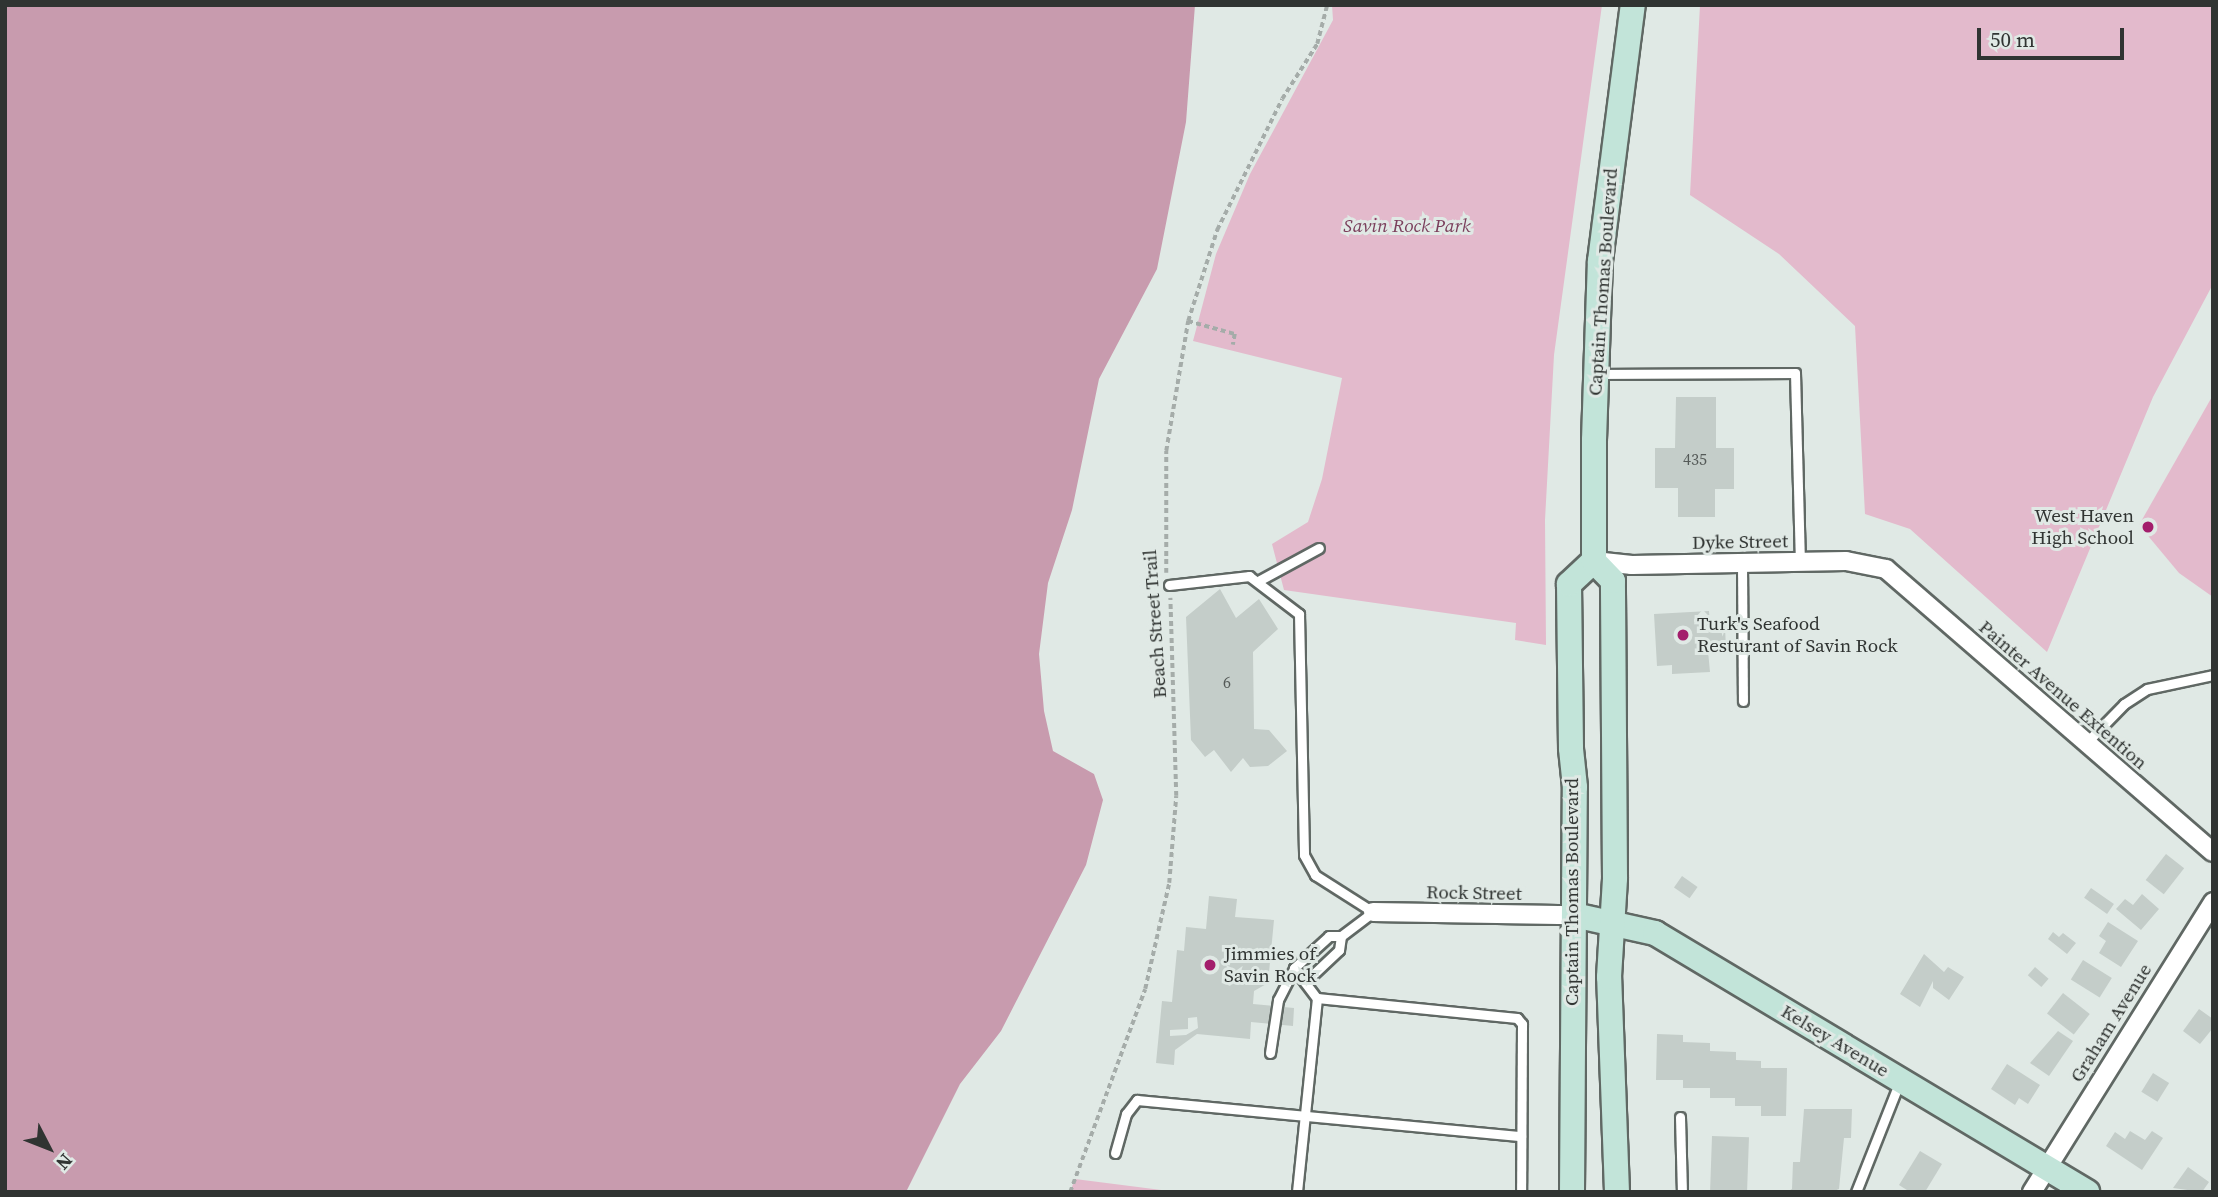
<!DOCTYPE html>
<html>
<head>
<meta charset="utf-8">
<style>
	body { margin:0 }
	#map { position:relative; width:2218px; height:1197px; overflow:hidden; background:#e0e9e5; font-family:"Source Serif 4",serif }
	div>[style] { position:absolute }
	.green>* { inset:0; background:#e3bacc }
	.water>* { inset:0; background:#c89bae }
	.building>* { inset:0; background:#c4cdc9; transform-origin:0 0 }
	.path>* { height:3.5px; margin-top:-1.75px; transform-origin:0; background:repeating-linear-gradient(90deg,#a5aca9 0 5px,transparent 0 8.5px) }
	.roads { filter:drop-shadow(2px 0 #606864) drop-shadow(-2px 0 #606864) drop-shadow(0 2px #606864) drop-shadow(0 -2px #606864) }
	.lane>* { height:9px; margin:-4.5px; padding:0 4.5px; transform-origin:4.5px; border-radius:4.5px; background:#fff }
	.street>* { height:18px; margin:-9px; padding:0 9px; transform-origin:9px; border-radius:9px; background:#fff }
	.secondary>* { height:24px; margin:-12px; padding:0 12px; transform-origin:12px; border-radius:12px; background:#c2e4d9 }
	.dots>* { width:19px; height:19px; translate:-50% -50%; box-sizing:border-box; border:4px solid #e0e9e5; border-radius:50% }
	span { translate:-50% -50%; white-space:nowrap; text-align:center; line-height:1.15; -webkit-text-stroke:6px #e0e9e5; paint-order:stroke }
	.number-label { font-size:16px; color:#555a58 }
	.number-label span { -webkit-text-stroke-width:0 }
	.park-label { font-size:19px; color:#7b3f5c; font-style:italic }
	.street-label { font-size:19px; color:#303432 }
	.poi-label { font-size:19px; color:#303432 }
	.right { translate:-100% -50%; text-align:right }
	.left { translate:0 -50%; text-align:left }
	.frame { position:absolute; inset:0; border:7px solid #303432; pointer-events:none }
	.north { position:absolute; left:14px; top:1113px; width:70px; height:70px; -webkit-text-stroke:5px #e0e9e5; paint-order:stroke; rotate:132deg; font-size:19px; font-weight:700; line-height:28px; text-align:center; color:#303432 }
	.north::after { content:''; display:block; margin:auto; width:24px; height:32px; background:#303432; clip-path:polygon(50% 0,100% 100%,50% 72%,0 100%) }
	.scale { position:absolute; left:1977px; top:28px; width:147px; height:32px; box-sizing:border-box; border:4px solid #303432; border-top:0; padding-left:9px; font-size:21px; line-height:24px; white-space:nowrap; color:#303432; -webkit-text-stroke:5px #e0e9e5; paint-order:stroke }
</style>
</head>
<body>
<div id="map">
	<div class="green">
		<div style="clip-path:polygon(1332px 5px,1602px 5px,1554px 355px,1545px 520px,1546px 645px,1515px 640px,1516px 623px,1284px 590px,1272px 544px,1308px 522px,1322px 479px,1342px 378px,1193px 341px,1216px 254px,1250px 174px,1333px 20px)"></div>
		<div style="clip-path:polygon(1700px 5px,2213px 5px,2213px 284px,2153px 397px,2047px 652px,1910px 529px,1865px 514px,1855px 326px,1779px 254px,1690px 195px)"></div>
		<div style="clip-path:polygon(2213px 395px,2213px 597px,2179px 573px,2139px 525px)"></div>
		<div style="clip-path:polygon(1075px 1179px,1177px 1192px,1070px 1192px)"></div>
	</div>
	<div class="water">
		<div style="clip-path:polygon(5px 5px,1195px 5px,1186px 122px,1157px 269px,1099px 379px,1072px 510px,1048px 583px,1039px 654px,1044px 711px,1053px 751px,1094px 774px,1103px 800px,1086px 865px,1001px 1031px,960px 1084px,906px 1192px,5px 1192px)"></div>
	</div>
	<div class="building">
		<div style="clip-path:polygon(1676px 397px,1716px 397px,1716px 448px,1734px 448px,1734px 489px,1715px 489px,1715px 517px,1678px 517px,1678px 488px,1655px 488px,1655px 448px,1675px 448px)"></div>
		<div style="clip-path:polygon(1220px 589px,1236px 618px,1259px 599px,1278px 629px,1253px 652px,1254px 729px,1269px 730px,1287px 751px,1268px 766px,1250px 767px,1243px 758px,1231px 772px,1214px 750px,1205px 757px,1191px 740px,1186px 617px)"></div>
		<div style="clip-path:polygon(1709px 611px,1710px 627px,1725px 626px,1726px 650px,1708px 651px,1710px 672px,1672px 674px,1672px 665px,1657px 666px,1654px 614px)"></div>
		<div style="left:2166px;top:854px;width:23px;height:33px;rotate:38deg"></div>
		<div style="left:1682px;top:876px;width:19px;height:14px;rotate:35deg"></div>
		<div style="left:2091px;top:888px;width:28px;height:12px;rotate:35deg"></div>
		<div style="clip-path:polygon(2142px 894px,2159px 909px,2141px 930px,2116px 909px,2125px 899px,2133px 905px)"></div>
		<div style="clip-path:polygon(evenodd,1209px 896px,1237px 899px,1235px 917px,1274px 920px,1268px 983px,1254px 991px,1253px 1004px,1294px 1008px,1293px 1026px,1251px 1022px,1250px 1039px,1197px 1034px,1175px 1050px,1174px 1065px,1156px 1063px,1162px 1001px,1172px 1002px,1177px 950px,1184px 951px,1186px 927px,1206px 929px,1209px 896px,1197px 1017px,1198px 1028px,1186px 1035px,1170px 1036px,1170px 1030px,1188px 1029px,1188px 1018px,1197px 1017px)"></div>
		<div style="clip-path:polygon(2108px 922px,2138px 941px,2121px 967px,2099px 953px,2106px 941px,2099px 936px)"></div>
		<div style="clip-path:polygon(2053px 932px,2059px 937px,2063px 933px,2076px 943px,2067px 954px,2048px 939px)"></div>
		<div style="clip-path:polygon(1924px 954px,1944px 972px,1948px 967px,1964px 977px,1949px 1000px,1933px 988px,1933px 981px,1920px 1007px,1900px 994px)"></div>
		<div style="left:2083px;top:960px;width:34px;height:23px;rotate:32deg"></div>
		<div style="left:2035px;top:967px;width:18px;height:11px;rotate:41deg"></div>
		<div style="left:2063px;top:993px;width:34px;height:26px;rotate:38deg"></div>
		<div style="clip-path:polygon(2199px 1009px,2213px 1019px,2213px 1028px,2200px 1044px,2183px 1031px)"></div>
		<div style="clip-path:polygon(2058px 1031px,2073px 1041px,2049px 1076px,2030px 1063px)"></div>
		<div style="clip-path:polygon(1657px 1034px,1683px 1035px,1683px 1042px,1710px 1043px,1710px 1051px,1736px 1052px,1736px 1060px,1761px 1061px,1761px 1068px,1787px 1068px,1786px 1116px,1761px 1116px,1761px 1106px,1735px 1106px,1735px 1098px,1710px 1098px,1710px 1088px,1683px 1088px,1683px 1080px,1656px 1080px)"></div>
		<div style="clip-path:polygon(2007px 1064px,2040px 1085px,2028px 1104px,2019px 1098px,2015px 1105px,1991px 1089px)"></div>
		<div style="left:2153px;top:1073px;width:19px;height:22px;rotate:32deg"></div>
		<div style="clip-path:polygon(1804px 1109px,1852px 1109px,1851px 1138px,1844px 1138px,1839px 1189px,1832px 1192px,1787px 1192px,1792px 1189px,1793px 1162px,1800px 1162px)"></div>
		<div style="clip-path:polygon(2130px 1131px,2145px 1140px,2152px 1131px,2163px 1138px,2142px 1170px,2106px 1146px,2115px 1132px,2125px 1139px)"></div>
		<div style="left:1712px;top:1136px;width:37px;height:56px;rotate:2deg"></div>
		<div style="clip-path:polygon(1920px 1151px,1942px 1164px,1925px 1192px,1910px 1192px,1899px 1185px)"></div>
		<div style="clip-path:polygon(2188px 1167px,2209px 1182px,2202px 1192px,2173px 1188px)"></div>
	</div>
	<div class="path">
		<div style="left:1188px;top:321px;width:49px;rotate:15.5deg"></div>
		<div style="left:1235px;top:334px;width:11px;rotate:100deg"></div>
		<div style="left:1166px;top:573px;width:122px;rotate:-90deg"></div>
		<div style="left:1166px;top:451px;width:132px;rotate:-80.4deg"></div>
		<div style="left:1188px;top:321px;width:96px;rotate:-72.3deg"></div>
		<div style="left:1217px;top:230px;width:146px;rotate:-63.6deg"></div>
		<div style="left:1282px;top:99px;width:65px;rotate:-57.5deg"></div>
		<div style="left:1317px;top:44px;width:40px;rotate:-75.6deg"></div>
		<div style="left:1070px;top:1192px;width:216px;rotate:-69.7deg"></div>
		<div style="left:1145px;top:989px;width:109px;rotate:-77.2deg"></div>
		<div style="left:1169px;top:883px;width:87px;rotate:-85.4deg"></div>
		<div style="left:1176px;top:796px;width:198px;rotate:-91.7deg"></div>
	</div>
	<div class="roads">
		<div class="lane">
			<div style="left:1597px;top:374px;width:198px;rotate:-0.3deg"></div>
			<div style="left:1795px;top:373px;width:189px;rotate:88.5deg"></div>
			<div style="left:1742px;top:563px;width:138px;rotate:89.6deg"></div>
			<div style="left:1260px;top:580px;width:67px;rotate:-28.5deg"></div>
			<div style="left:1169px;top:585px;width:81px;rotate:-6.4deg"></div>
			<div style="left:1249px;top:576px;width:63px;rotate:37.2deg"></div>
			<div style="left:1299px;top:614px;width:241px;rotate:88.8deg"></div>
			<div style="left:1304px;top:855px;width:23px;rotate:61deg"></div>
			<div style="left:1315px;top:875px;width:69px;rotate:32.5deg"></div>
			<div style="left:1373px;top:912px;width:40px;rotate:143deg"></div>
			<div style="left:2086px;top:743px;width:54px;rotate:-45.7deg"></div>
			<div style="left:2124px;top:704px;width:27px;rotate:-33deg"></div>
			<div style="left:2147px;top:689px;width:67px;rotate:-12deg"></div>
			<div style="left:1294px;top:968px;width:38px;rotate:53deg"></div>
			<div style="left:1317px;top:998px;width:195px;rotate:95.9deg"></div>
			<div style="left:1317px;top:998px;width:201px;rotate:5.7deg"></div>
			<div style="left:1517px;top:1018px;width:8px;rotate:50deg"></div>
			<div style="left:1522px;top:1024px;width:168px;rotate:90.3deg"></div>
			<div style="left:1270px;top:1053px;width:54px;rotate:-81.4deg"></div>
			<div style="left:1278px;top:1000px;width:36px;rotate:-63deg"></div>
			<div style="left:1294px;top:968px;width:47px;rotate:-42.4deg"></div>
			<div style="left:1329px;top:936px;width:12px"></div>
			<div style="left:1341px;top:936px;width:14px;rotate:98deg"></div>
			<div style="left:1339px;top:950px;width:47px;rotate:136.7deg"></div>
			<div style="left:1680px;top:1117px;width:75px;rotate:88.5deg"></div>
			<div style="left:1115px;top:1153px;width:41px;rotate:-74.2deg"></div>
			<div style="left:1126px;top:1114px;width:18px;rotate:-52deg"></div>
			<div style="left:1137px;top:1100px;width:386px;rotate:5.4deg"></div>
			<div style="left:1856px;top:1192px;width:119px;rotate:-68.4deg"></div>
		</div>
		<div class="street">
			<div style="left:1594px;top:561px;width:38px;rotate:6deg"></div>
			<div style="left:1632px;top:565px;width:214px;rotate:-1.1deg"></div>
			<div style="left:1846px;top:561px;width:41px;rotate:11.3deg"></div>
			<div style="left:1886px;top:569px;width:432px;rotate:40.9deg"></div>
			<div style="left:1373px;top:912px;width:201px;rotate:0.9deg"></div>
			<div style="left:2032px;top:1192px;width:342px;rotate:-58deg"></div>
		</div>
		<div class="secondary">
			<div style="left:1574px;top:915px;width:83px;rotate:12.5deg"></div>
			<div style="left:1655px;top:933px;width:504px;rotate:30.94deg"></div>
			<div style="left:1572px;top:1192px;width:405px;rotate:-89.6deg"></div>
			<div style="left:1575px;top:787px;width:39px;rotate:-96deg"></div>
			<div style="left:1571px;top:748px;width:164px;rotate:-90.7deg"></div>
			<div style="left:1569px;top:584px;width:34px;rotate:-43deg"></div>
			<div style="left:1617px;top:1192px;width:215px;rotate:-92.1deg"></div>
			<div style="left:1609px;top:977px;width:99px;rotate:-86.5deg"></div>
			<div style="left:1615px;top:878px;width:297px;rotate:-90.4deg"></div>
			<div style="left:1613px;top:581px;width:28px;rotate:-134deg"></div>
			<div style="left:1594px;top:561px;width:121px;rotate:-90deg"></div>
			<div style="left:1594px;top:440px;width:179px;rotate:-88.1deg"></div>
			<div style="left:1600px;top:261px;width:258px;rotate:-82.7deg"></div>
		</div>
	</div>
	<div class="dots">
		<div style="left:2148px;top:527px;background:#a31e6c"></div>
		<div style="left:1683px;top:635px;background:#a31e6c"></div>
		<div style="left:1210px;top:965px;background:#a31e6c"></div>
	</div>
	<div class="number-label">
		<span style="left:1695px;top:459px">435</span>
		<span style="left:1227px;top:682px">6</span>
	</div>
	<div class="park-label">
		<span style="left:1407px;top:226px">Savin Rock Park</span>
	</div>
	<div class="street-label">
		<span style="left:1603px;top:282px;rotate:-86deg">Captain Thomas Boulevard</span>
		<span style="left:1740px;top:542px;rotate:-1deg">Dyke Street</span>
		<span style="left:1155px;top:624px;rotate:-94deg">Beach Street Trail</span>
		<span style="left:2063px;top:695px;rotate:41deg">Painter Avenue Extention</span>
		<span style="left:1572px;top:892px;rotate:-90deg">Captain Thomas Boulevard</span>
		<span style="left:1474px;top:893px;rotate:1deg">Rock Street</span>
		<span style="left:2111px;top:1023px;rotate:-58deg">Graham Avenue</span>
		<span style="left:1835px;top:1041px;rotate:31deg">Kelsey Avenue</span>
	</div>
	<div class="poi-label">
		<span class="right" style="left:2134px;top:527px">West Haven<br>High School</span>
		<span class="left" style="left:1697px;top:635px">Turk's Seafood<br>Resturant of Savin Rock</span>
		<span class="left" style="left:1224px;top:965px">Jimmies of<br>Savin Rock</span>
	</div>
	<div class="frame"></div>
	<div class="north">N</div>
	<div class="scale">50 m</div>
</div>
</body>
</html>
